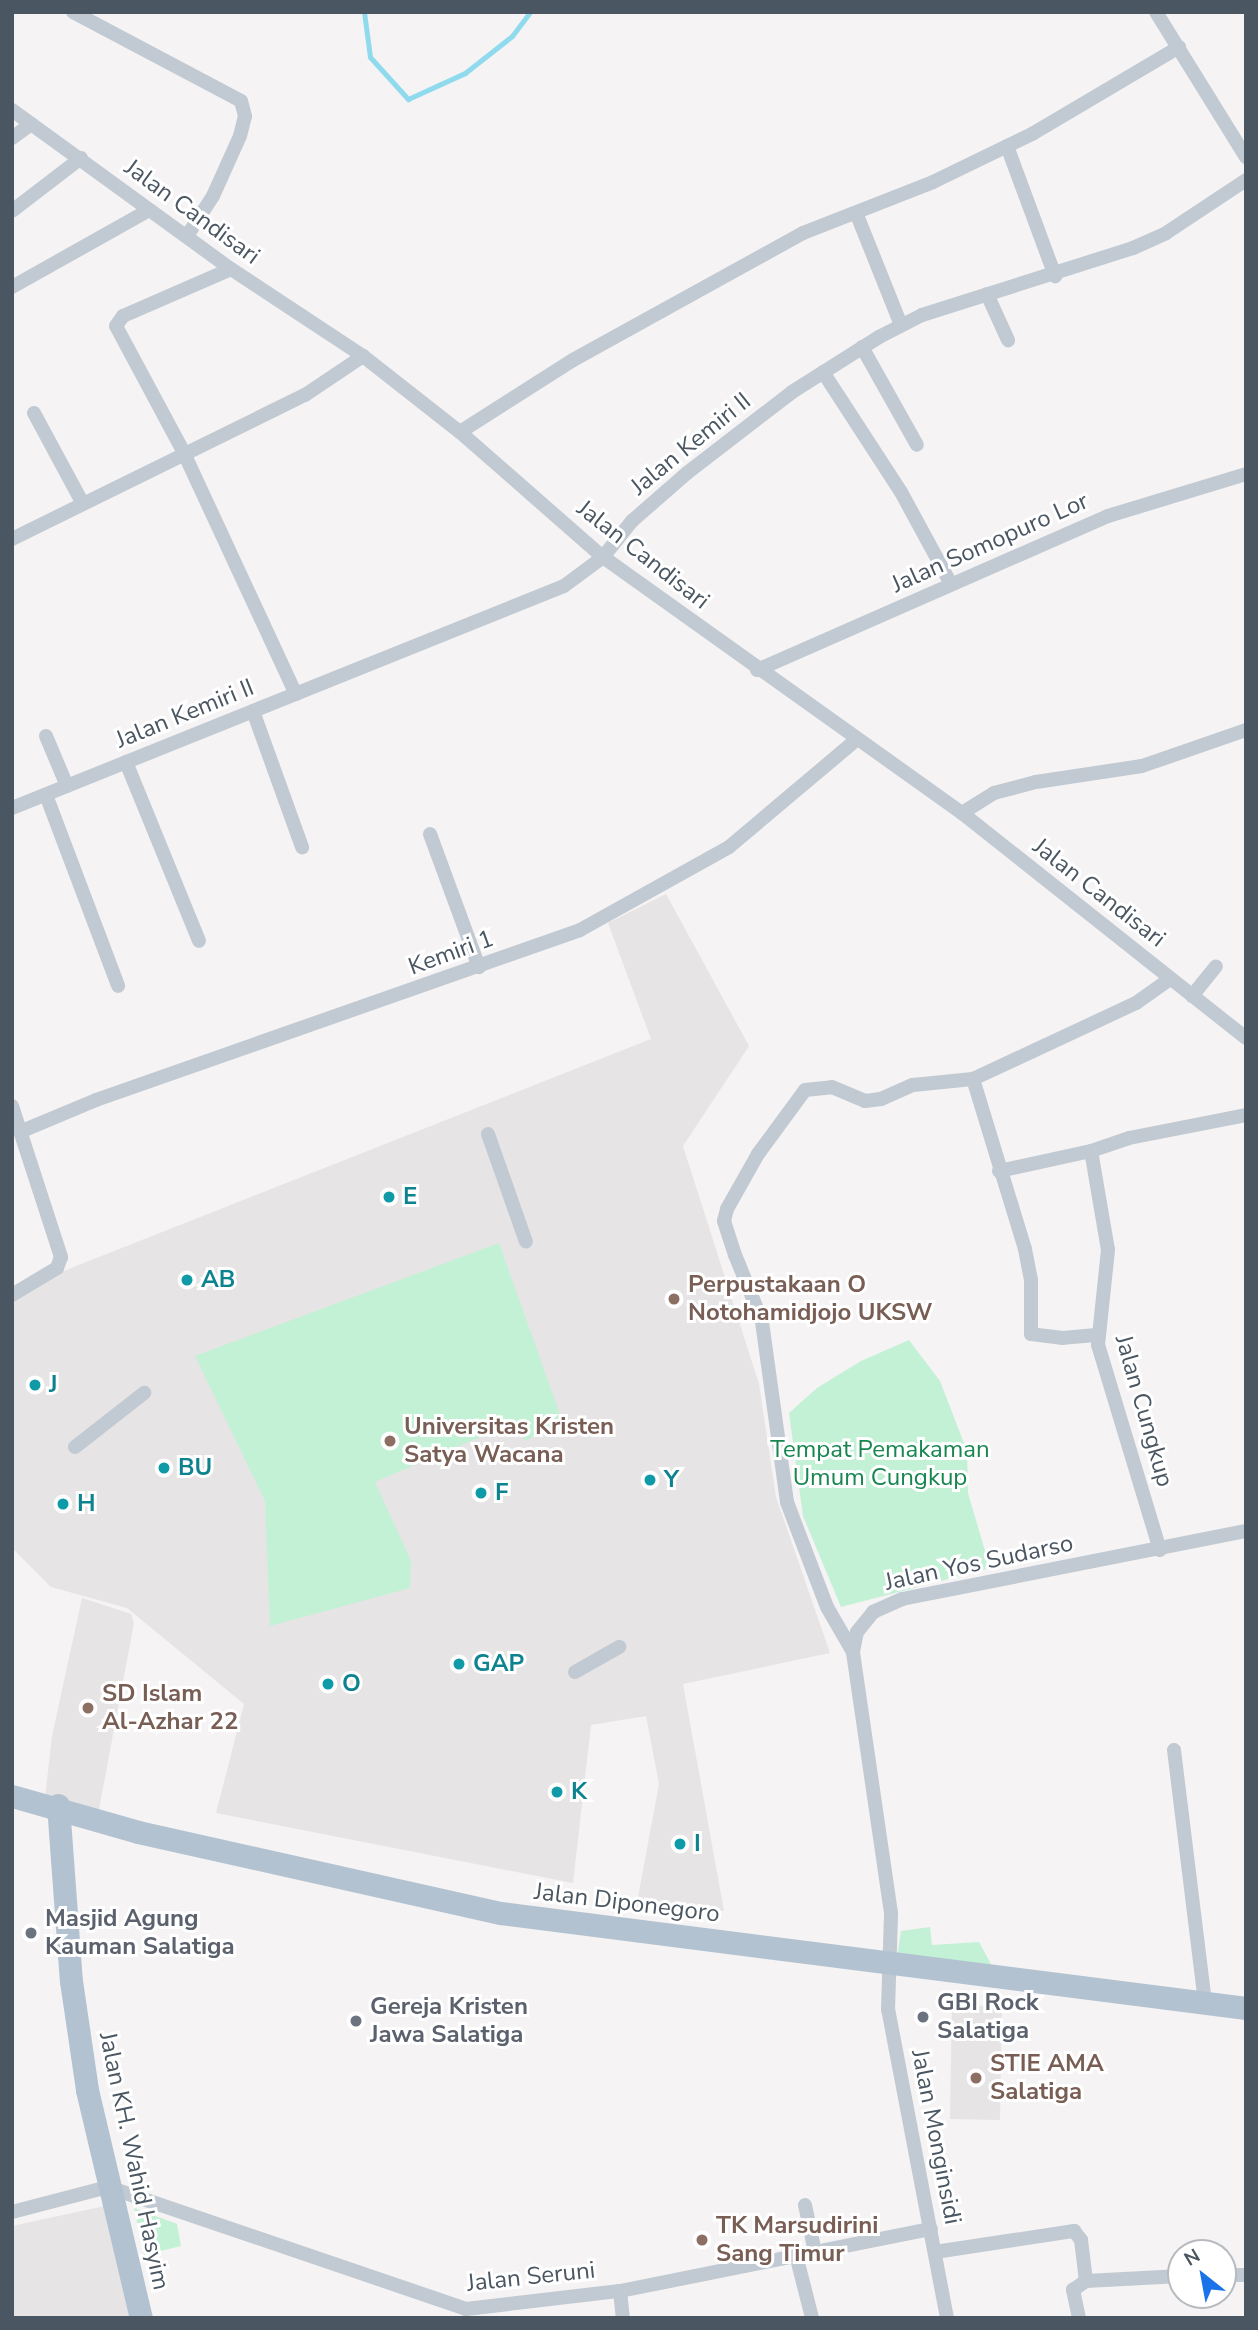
<!DOCTYPE html>
<html>
<head>
<meta charset="utf-8">
<style>
	body { margin:0 }
	#map { position:relative; width:1258px; height:2330px; overflow:hidden; background:#f5f3f3; font-family:"Nunito Sans",sans-serif }
	div>[style] { position:absolute }
	.education>* { inset:0; background:#e6e4e5; transform-origin:0 0 }
	.green>* { inset:0; background:#c3f1d5 }
	.stream>* { height:5px; margin:-2.5px; padding:0 2.5px; transform-origin:2.5px; border-radius:2.5px; background:#90daee }
	.minor>* { height:14px; margin:-7px; padding:0 7px; transform-origin:7px; border-radius:7px; background:#c1cad2 }
	.primary>* { height:23px; margin:-11.5px; padding:0 11.5px; transform-origin:11.5px; border-radius:11.5px; background:#b3c2d1 }
	.dots>* { width:19px; height:19px; translate:-50% -50%; box-sizing:border-box; border:4px solid #fff; border-radius:50% }
	span { translate:-50% -50%; white-space:nowrap; text-align:center; line-height:1.15; -webkit-text-stroke:6px #fff; paint-order:stroke }
	.street-label { font-size:24px; color:#4a5661 }
	.culture-label { font-size:24px; color:#0d838f; font-weight:700 }
	.left { translate:0 -50%; text-align:left }
	.education-label { font-size:24px; color:#785e54; font-weight:700 }
	.park-label { font-size:24px; color:#17864f }
	.worship-label { font-size:24px; color:#5b616d; font-weight:700 }
	.frame { position:absolute; inset:0; border:14px solid #4a5661; pointer-events:none }
	.north { position:absolute; left:1167px; top:2239px; width:70px; height:70px; box-sizing:border-box; background:#fff; border:2px solid #b7bbc0; border-radius:50%; rotate:329deg; font-size:19px; font-weight:700; line-height:28px; text-align:center; color:#4a5661 }
	.north::after { content:''; display:block; margin:auto; width:24px; height:32px; background:#1a73e8; clip-path:polygon(50% 0,100% 100%,50% 72%,0 100%) }
</style>
</head>
<body>
<div id="map">
	<div class="education">
		<div style="clip-path:polygon(666px 894px,749px 1046px,683px 1146px,759px 1384px,776px 1497px,830px 1653px,683px 1684px,724px 1911px,636px 1908px,659px 1784px,646px 1716px,591px 1725px,573px 1883px,216px 1813px,244px 1704px,127px 1608px,51px 1587px,12px 1548px,12px 1301px,61px 1272px,651px 1039px,608px 923px)"></div>
		<div style="clip-path:polygon(82px 1598px,131px 1614px,134px 1623px,97px 1820px,44px 1806px,52px 1736px)"></div>
		<div style="left:1002px;top:2006px;width:114px;height:50px;rotate:91deg"></div>
		<div style="clip-path:polygon(105px 2206px,132px 2318px,12px 2318px,12px 2226px)"></div>
	</div>
	<div class="green">
		<div style="clip-path:polygon(499px 1243px,562px 1420px,525px 1441px,513px 1423px,375px 1482px,411px 1561px,410px 1588px,270px 1626px,265px 1501px,195px 1356px)"></div>
		<div style="clip-path:polygon(909px 1340px,940px 1381px,967px 1451px,968px 1493px,990px 1568px,841px 1607px,803px 1516px,789px 1413px,817px 1388px,861px 1361px)"></div>
		<div style="clip-path:polygon(930px 1927px,932px 1945px,979px 1942px,993px 1968px,897px 1957px,901px 1931px)"></div>
		<div style="clip-path:polygon(134px 2208px,177px 2224px,181px 2246px,144px 2255px)"></div>
	</div>
	<div class="stream">
		<div style="left:364px;top:12px;width:45px;rotate:82.4deg"></div>
		<div style="left:370px;top:57px;width:57px;rotate:47.9deg"></div>
		<div style="left:408px;top:99px;width:63px;rotate:-24.5deg"></div>
		<div style="left:465px;top:73px;width:60px;rotate:-38.2deg"></div>
		<div style="left:512px;top:36px;width:30px;rotate:-53deg"></div>
	</div>
	<div class="minor">
		<div style="left:73px;top:12px;width:190px;rotate:27.9deg"></div>
		<div style="left:241px;top:101px;width:16px;rotate:75deg"></div>
		<div style="left:245px;top:116px;width:21px;rotate:104deg"></div>
		<div style="left:240px;top:136px;width:66px;rotate:114.2deg"></div>
		<div style="left:213px;top:196px;width:48px;rotate:123deg"></div>
		<div style="left:1156px;top:12px;width:171px;rotate:58.2deg"></div>
		<div style="left:12px;top:110px;width:271px;rotate:36deg"></div>
		<div style="left:231px;top:269px;width:158px;rotate:33.4deg"></div>
		<div style="left:363px;top:356px;width:123px;rotate:38.1deg"></div>
		<div style="left:460px;top:432px;width:190px;rotate:41.2deg"></div>
		<div style="left:603px;top:557px;width:441px;rotate:35.5deg"></div>
		<div style="left:962px;top:813px;width:362px;rotate:38.4deg"></div>
		<div style="left:12px;top:138px;width:24px;rotate:-36deg"></div>
		<div style="left:1007px;top:146px;width:139px;rotate:69.7deg"></div>
		<div style="left:12px;top:211px;width:87px;rotate:-37.5deg"></div>
		<div style="left:857px;top:215px;width:118px;rotate:68.2deg"></div>
		<div style="left:231px;top:269px;width:118px;rotate:156.5deg"></div>
		<div style="left:123px;top:316px;width:12px;rotate:125deg"></div>
		<div style="left:116px;top:326px;width:142px;rotate:61.8deg"></div>
		<div style="left:183px;top:451px;width:268px;rotate:65.1deg"></div>
		<div style="left:12px;top:287px;width:157px;rotate:-29.3deg"></div>
		<div style="left:987px;top:294px;width:51px;rotate:65.5deg"></div>
		<div style="left:862px;top:347px;width:112px;rotate:60.7deg"></div>
		<div style="left:823px;top:372px;width:143px;rotate:57deg"></div>
		<div style="left:901px;top:492px;width:105px;rotate:61.5deg"></div>
		<div style="left:34px;top:413px;width:103px;rotate:61.7deg"></div>
		<div style="left:460px;top:432px;width:134px;rotate:-32.5deg"></div>
		<div style="left:573px;top:360px;width:263px;rotate:-28.9deg"></div>
		<div style="left:803px;top:233px;width:140px;rotate:-21.4deg"></div>
		<div style="left:933px;top:182px;width:110px;rotate:-25.9deg"></div>
		<div style="left:1032px;top:134px;width:171px;rotate:-30.6deg"></div>
		<div style="left:12px;top:539px;width:326px;rotate:-26.2deg"></div>
		<div style="left:305px;top:395px;width:70px;rotate:-33.9deg"></div>
		<div style="left:757px;top:670px;width:383px;rotate:-23.7deg"></div>
		<div style="left:1108px;top:516px;width:144px;rotate:-16.9deg"></div>
		<div style="left:253px;top:711px;width:145px;rotate:70.2deg"></div>
		<div style="left:46px;top:736px;width:54px;rotate:67.2deg"></div>
		<div style="left:126px;top:762px;width:193px;rotate:67.8deg"></div>
		<div style="left:46px;top:795px;width:204px;rotate:69.3deg"></div>
		<div style="left:12px;top:808px;width:595px;rotate:-21.91deg"></div>
		<div style="left:564px;top:586px;width:49px;rotate:-36.6deg"></div>
		<div style="left:603px;top:557px;width:46px;rotate:-51.1deg"></div>
		<div style="left:632px;top:521px;width:73px;rotate:-41.1deg"></div>
		<div style="left:687px;top:473px;width:133px;rotate:-37.6deg"></div>
		<div style="left:792px;top:392px;width:103px;rotate:-32.3deg"></div>
		<div style="left:879px;top:337px;width:48px;rotate:-27.1deg"></div>
		<div style="left:922px;top:315px;width:221px;rotate:-17.6deg"></div>
		<div style="left:1133px;top:248px;width:36px;rotate:-24deg"></div>
		<div style="left:1166px;top:233px;width:96px;rotate:-33.5deg"></div>
		<div style="left:962px;top:813px;width:38px;rotate:-32deg"></div>
		<div style="left:994px;top:793px;width:43px;rotate:-14.7deg"></div>
		<div style="left:1036px;top:782px;width:107px;rotate:-8.6deg"></div>
		<div style="left:1142px;top:766px;width:110px;rotate:-19.1deg"></div>
		<div style="left:430px;top:834px;width:142px;rotate:69.8deg"></div>
		<div style="left:1192px;top:996px;width:38px;rotate:-51deg"></div>
		<div style="left:12px;top:1106px;width:159px;rotate:72deg"></div>
		<div style="left:61px;top:1257px;width:12px;rotate:110deg"></div>
		<div style="left:57px;top:1268px;width:52px;rotate:149deg"></div>
		<div style="left:22px;top:1131px;width:80px;rotate:-22.7deg"></div>
		<div style="left:96px;top:1100px;width:513px;rotate:-19.35deg"></div>
		<div style="left:580px;top:930px;width:171px;rotate:-29.1deg"></div>
		<div style="left:729px;top:847px;width:165px;rotate:-40.1deg"></div>
		<div style="left:488px;top:1134px;width:114px;rotate:70.6deg"></div>
		<div style="left:999px;top:1171px;width:94px;rotate:-12.3deg"></div>
		<div style="left:1096px;top:1335px;width:33px;rotate:175deg"></div>
		<div style="left:1063px;top:1338px;width:32px;rotate:-173deg"></div>
		<div style="left:1031px;top:1334px;width:54px;rotate:-90deg"></div>
		<div style="left:1031px;top:1280px;width:32px;rotate:-101deg"></div>
		<div style="left:1025px;top:1249px;width:178px;rotate:-107deg"></div>
		<div style="left:973px;top:1079px;width:180px;rotate:-25deg"></div>
		<div style="left:1136px;top:1003px;width:42px;rotate:-35.2deg"></div>
		<div style="left:75px;top:1447px;width:88px;rotate:-38deg"></div>
		<div style="left:1160px;top:1550px;width:214px;rotate:-106.8deg"></div>
		<div style="left:1098px;top:1345px;width:96px;rotate:-84deg"></div>
		<div style="left:1108px;top:1250px;width:100px;rotate:-99.7deg"></div>
		<div style="left:1091px;top:1151px;width:40px;rotate:-18.9deg"></div>
		<div style="left:1129px;top:1138px;width:119px;rotate:-11.1deg"></div>
		<div style="left:853px;top:1652px;width:52px;rotate:-120deg"></div>
		<div style="left:827px;top:1607px;width:112px;rotate:-110.9deg"></div>
		<div style="left:787px;top:1502px;width:183px;rotate:-97.9deg"></div>
		<div style="left:762px;top:1321px;width:71px;rotate:-112.2deg"></div>
		<div style="left:735px;top:1255px;width:36px;rotate:-108deg"></div>
		<div style="left:724px;top:1221px;width:12px;rotate:-76deg"></div>
		<div style="left:727px;top:1209px;width:63px;rotate:-60.6deg"></div>
		<div style="left:758px;top:1154px;width:79px;rotate:-53.7deg"></div>
		<div style="left:805px;top:1090px;width:27px;rotate:-6deg"></div>
		<div style="left:832px;top:1087px;width:36px;rotate:23deg"></div>
		<div style="left:865px;top:1101px;width:16px;rotate:-7deg"></div>
		<div style="left:881px;top:1099px;width:35px;rotate:-24deg"></div>
		<div style="left:913px;top:1085px;width:60px;rotate:-5.7deg"></div>
		<div style="left:575px;top:1672px;width:51px;rotate:-29.6deg"></div>
		<div style="left:1174px;top:1750px;width:253px;rotate:83deg"></div>
		<div style="left:805px;top:2205px;width:48px;rotate:78deg"></div>
		<div style="left:12px;top:2212px;width:99px;rotate:-14.6deg"></div>
		<div style="left:108px;top:2187px;width:378px;rotate:18.8deg"></div>
		<div style="left:466px;top:2309px;width:155px;rotate:-6.7deg"></div>
		<div style="left:620px;top:2291px;width:317px;rotate:-11.3deg"></div>
		<div style="left:935px;top:2252px;width:141px;rotate:-8.6deg"></div>
		<div style="left:1074px;top:2231px;width:11px;rotate:52deg"></div>
		<div style="left:1081px;top:2240px;width:41px;rotate:83deg"></div>
		<div style="left:796px;top:2255px;width:65px;rotate:75.7deg"></div>
		<div style="left:1223px;top:2275px;width:23px"></div>
		<div style="left:620px;top:2291px;width:27px;rotate:84deg"></div>
		<div style="left:947px;top:2318px;width:314px;rotate:-100.8deg"></div>
		<div style="left:888px;top:2010px;width:97px;rotate:-88.2deg"></div>
		<div style="left:891px;top:1913px;width:264px;rotate:-98.3deg"></div>
		<div style="left:853px;top:1652px;width:20px;rotate:-79deg"></div>
		<div style="left:857px;top:1632px;width:26px;rotate:-51deg"></div>
		<div style="left:873px;top:1612px;width:32px;rotate:-24deg"></div>
		<div style="left:902px;top:1599px;width:351px;rotate:-11.2deg"></div>
		<div style="left:1079px;top:2318px;width:29px;rotate:-102deg"></div>
		<div style="left:1073px;top:2290px;width:16px;rotate:-35deg"></div>
		<div style="left:1086px;top:2281px;width:95px;rotate:-3deg"></div>
	</div>
	<div class="primary">
		<div style="left:12px;top:1796px;width:131px;rotate:15.9deg"></div>
		<div style="left:138px;top:1832px;width:371px;rotate:12.6deg"></div>
		<div style="left:500px;top:1913px;width:752px;rotate:7.26deg"></div>
		<div style="left:58px;top:1805px;width:176px;rotate:85.8deg"></div>
		<div style="left:71px;top:1981px;width:110px;rotate:81.6deg"></div>
		<div style="left:87px;top:2090px;width:234px;rotate:76.7deg"></div>
	</div>
	<div class="dots">
		<div style="left:389px;top:1197px;background:#0f9aa8"></div>
		<div style="left:187px;top:1280px;background:#0f9aa8"></div>
		<div style="left:674px;top:1299px;background:#8d6e63"></div>
		<div style="left:35px;top:1385px;background:#0f9aa8"></div>
		<div style="left:390px;top:1441px;background:#8d6e63"></div>
		<div style="left:164px;top:1468px;background:#0f9aa8"></div>
		<div style="left:650px;top:1480px;background:#0f9aa8"></div>
		<div style="left:481px;top:1493px;background:#0f9aa8"></div>
		<div style="left:63px;top:1504px;background:#0f9aa8"></div>
		<div style="left:459px;top:1664px;background:#0f9aa8"></div>
		<div style="left:328px;top:1684px;background:#0f9aa8"></div>
		<div style="left:88px;top:1708px;background:#8d6e63"></div>
		<div style="left:557px;top:1792px;background:#0f9aa8"></div>
		<div style="left:680px;top:1844px;background:#0f9aa8"></div>
		<div style="left:31px;top:1933px;background:#6b7280"></div>
		<div style="left:923px;top:2017px;background:#6b7280"></div>
		<div style="left:356px;top:2021px;background:#6b7280"></div>
		<div style="left:976px;top:2078px;background:#8d6e63"></div>
		<div style="left:702px;top:2240px;background:#8d6e63"></div>
	</div>
	<div class="street-label">
		<span style="left:192px;top:212px;rotate:36deg">Jalan Candisari</span>
		<span style="left:691px;top:444px;rotate:-39deg">Jalan Kemiri II</span>
		<span style="left:990px;top:543px;rotate:-24deg">Jalan Somopuro Lor</span>
		<span style="left:643px;top:555px;rotate:38deg">Jalan Candisari</span>
		<span style="left:185px;top:714px;rotate:-22deg">Jalan Kemiri II</span>
		<span style="left:1099px;top:893px;rotate:38deg">Jalan Candisari</span>
		<span style="left:451px;top:953px;rotate:-20deg">Kemiri 1</span>
		<span style="left:1144px;top:1411px;rotate:74deg">Jalan Cungkup</span>
		<span style="left:979px;top:1563px;rotate:-12deg">Jalan Yos Sudarso</span>
		<span style="left:627px;top:1903px;rotate:7deg">Jalan Diponegoro</span>
		<span style="left:936px;top:2137px;rotate:79deg">Jalan Monginsidi</span>
		<span style="left:134px;top:2161px;rotate:78deg">Jalan KH. Wahid Hasyim</span>
		<span style="left:531px;top:2277px;rotate:-6deg">Jalan Seruni</span>
	</div>
	<div class="culture-label">
		<span class="left" style="left:403px;top:1197px">E</span>
		<span class="left" style="left:201px;top:1280px">AB</span>
		<span class="left" style="left:49px;top:1385px">J</span>
		<span class="left" style="left:178px;top:1468px">BU</span>
		<span class="left" style="left:664px;top:1480px">Y</span>
		<span class="left" style="left:495px;top:1493px">F</span>
		<span class="left" style="left:77px;top:1504px">H</span>
		<span class="left" style="left:473px;top:1664px">GAP</span>
		<span class="left" style="left:342px;top:1684px">O</span>
		<span class="left" style="left:571px;top:1792px">K</span>
		<span class="left" style="left:694px;top:1844px">I</span>
	</div>
	<div class="education-label">
		<span class="left" style="left:688px;top:1299px">Perpustakaan O<br>Notohamidjojo UKSW</span>
		<span class="left" style="left:404px;top:1441px">Universitas Kristen<br>Satya Wacana</span>
		<span class="left" style="left:102px;top:1708px">SD Islam<br>Al-Azhar 22</span>
		<span class="left" style="left:990px;top:2078px">STIE AMA<br>Salatiga</span>
		<span class="left" style="left:716px;top:2240px">TK Marsudirini<br>Sang Timur</span>
	</div>
	<div class="park-label">
		<span style="left:880px;top:1464px">Tempat Pemakaman<br>Umum Cungkup</span>
	</div>
	<div class="worship-label">
		<span class="left" style="left:45px;top:1933px">Masjid Agung<br>Kauman Salatiga</span>
		<span class="left" style="left:937px;top:2017px">GBI Rock<br>Salatiga</span>
		<span class="left" style="left:370px;top:2021px">Gereja Kristen<br>Jawa Salatiga</span>
	</div>
	<div class="frame"></div>
	<div class="north">N</div>
</div>
</body>
</html>
